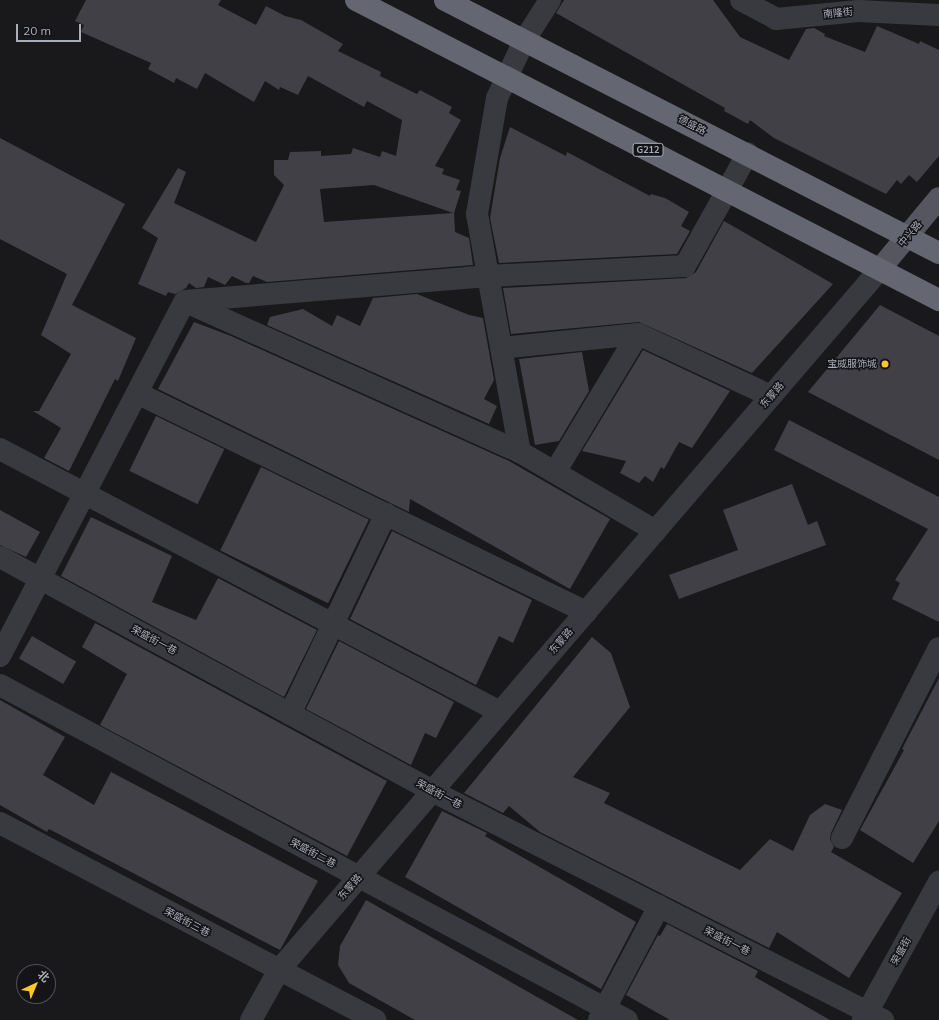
<!DOCTYPE html>
<html>
<head>
<meta charset="utf-8">
<style>
	body { margin:0 }
	#map { position:relative; width:939px; height:1020px; overflow:hidden; background:#19181b; font-family:Mulish,"Noto Sans SC",sans-serif }
	div>[style] { position:absolute }
	.building>* { inset:0; background:#404046; transform-origin:0 0 }
	.minor>* { height:22px; margin:-11px; padding:0 11px; transform-origin:11px; border-radius:11px; background:#393a40 }
	.major>* { height:22px; margin:-11px; padding:0 11px; transform-origin:11px; border-radius:11px; background:#555660 }
	.highway>* { height:22px; margin:-11px; padding:0 11px; transform-origin:11px; border-radius:11px; background:#646772 }
	.dots>* { width:11px; height:11px; translate:-50% -50%; box-sizing:border-box; border:2px solid #141316; border-radius:50% }
	span { translate:-50% -50%; white-space:nowrap; text-align:center; line-height:1.15; -webkit-text-stroke:3px #141316; paint-order:stroke }
	.shield-label span { padding:1px 3px; background:#141316; border:1px solid; border-radius:3px; -webkit-text-stroke-width:0 }
	.shield-label { font-size:9px; color:#aaaebc; font-weight:700 }
	.street-label { font-size:10px; color:#aaaebc }
	.poi-label { font-size:10px; color:#aaaebc }
	.right { translate:-100% -50%; text-align:right }
	.north { position:absolute; left:16px; top:964px; width:40px; height:40px; box-sizing:border-box; background:#141316; border:1px solid #505158; border-radius:50%; rotate:44deg; font-size:11px; font-weight:700; line-height:16px; text-align:center; color:#aaaebc }
	.north::after { content:''; display:block; margin:auto; width:14px; height:18px; background:#ffc62c; clip-path:polygon(50% 0,100% 100%,50% 72%,0 100%) }
	.scale { position:absolute; left:16px; top:24px; width:65px; height:18px; box-sizing:border-box; border:2px solid #aaaebc; border-top:0; padding-left:5px; font-size:12px; line-height:14px; white-space:nowrap; color:#aaaebc; -webkit-text-stroke:3px #141316; paint-order:stroke }
</style>
</head>
<body>
<div id="map">
	<div class="building">
		<div style="clip-path:polygon(evenodd,86px 0,221px 0,218px 5px,256px 25px,266px 6px,285px 16px,301px 20px,343px 44px,338px 51px,381px 72px,380px 76px,417px 94px,420px 90px,452px 107px,449px 113px,461px 120px,435px 166px,444px 169px,442px 174px,460px 180px,456px 190px,461px 191px,454px 213px,455px 232px,469px 238px,473px 265px,267px 282px,253px 276px,249px 283px,246px 283px,232px 276px,225px 285px,208px 277px,204px 287px,196px 288px,189px 283px,186px 288px,175px 294px,168px 292px,166px 296px,138px 284px,158px 238px,142px 228px,178px 168px,186px 172px,174px 203px,256px 242px,284px 185px,274px 175px,274px 160px,288px 160px,290px 152px,321px 151px,321px 156px,351px 154px,353px 148px,380px 157px,382px 151px,396px 156px,402px 120px,367px 101px,364px 107px,308px 76px,298px 95px,280px 87px,279px 90px,265px 81px,254px 102px,205px 73px,197px 89px,176px 78px,174px 83px,148px 69px,151px 63px,81px 32px,84px 25px,75px 21px,86px 0,374px 185px,453px 213px,324px 222px,320px 189px,374px 185px)"></div>
		<div style="clip-path:polygon(564px 0,713px 0,740px 37px,789px 60px,806px 29px,814px 28px,825px 34px,824px 36px,865px 52px,877px 26px,919px 44px,920px 41px,939px 50px,939px 156px,917px 182px,909px 175px,901px 184px,897px 180px,886px 194px,774px 138px,750px 120px,748px 124px,724px 111px,725px 108px,556px 13px)"></div>
		<div style="clip-path:polygon(510px 127px,566px 156px,567px 152px,650px 196px,651px 194px,665px 198px,689px 212px,681px 226px,690px 231px,677px 254px,499px 263px,490px 218px,500px 158px)"></div>
		<div style="clip-path:polygon(0 138px,125px 204px,72px 305px,136px 338px,118px 381px,115px 379px,69px 471px,44px 458px,61px 428px,33px 411px,39px 411px,71px 354px,41px 335px,67px 274px,0 239px)"></div>
		<div style="clip-path:polygon(724px 221px,833px 284px,752px 373px,639px 322px,511px 334px,503px 288px,686px 278px,696px 272px)"></div>
		<div style="clip-path:polygon(417px 294px,469px 315px,483px 318px,494px 380px,484px 399px,497px 406px,489px 424px,267px 325px,270px 317px,303px 309px,332px 326px,337px 315px,360px 326px,373px 298px)"></div>
		<div style="clip-path:polygon(880px 305px,939px 336px,939px 460px,808px 392px)"></div>
		<div style="clip-path:polygon(194px 322px,231px 336px,509px 461px,610px 519px,570px 589px,410px 499px,409px 512px,158px 389px)"></div>
		<div style="clip-path:polygon(643px 350px,730px 391px,692px 448px,679px 442px,664px 469px,661px 467px,653px 482px,645px 476px,639px 483px,620px 473px,626px 461px,582px 451px)"></div>
		<div style="clip-path:polygon(582px 352px,589px 391px,559px 441px,535px 445px,519px 359px)"></div>
		<div style="left:156px;top:416px;width:76px;height:61px;rotate:26deg"></div>
		<div style="clip-path:polygon(789px 420px,939px 497px,939px 622px,892px 599px,900px 583px,895px 580px,928px 529px,774px 450px)"></div>
		<div style="left:261px;top:467px;width:120px;height:93px;rotate:26deg"></div>
		<div style="clip-path:polygon(792px 484px,808px 525px,817px 521px,826px 545px,679px 599px,669px 575px,738px 550px,723px 510px)"></div>
		<div style="clip-path:polygon(0 510px,40px 532px,26px 557px,0 545px)"></div>
		<div style="clip-path:polygon(91px 517px,172px 556px,152px 602px,196px 620px,218px 578px,317px 630px,284px 697px,61px 576px)"></div>
		<div style="clip-path:polygon(392px 531px,532px 600px,513px 643px,499px 636px,476px 685px,350px 619px)"></div>
		<div style="clip-path:polygon(95px 623px,387px 781px,347px 856px,100px 725px,127px 674px,82px 647px)"></div>
		<div style="left:32px;top:636px;width:51px;height:26px;rotate:30deg"></div>
		<div style="clip-path:polygon(592px 637px,611px 653px,630px 707px,573px 777px,610px 793px,604px 803px,740px 870px,770px 839px,793px 851px,810px 815px,825px 804px,842px 810px,831px 833px,830px 839px,834px 847px,831px 852px,902px 893px,849px 978px,777px 932px,769px 948px,540px 832px,509px 806px,503px 813px,464px 793px)"></div>
		<div style="clip-path:polygon(339px 641px,454px 702px,436px 738px,425px 733px,411px 765px,306px 709px)"></div>
		<div style="clip-path:polygon(939px 678px,939px 821px,913px 863px,860px 830px,904px 750px,902px 749px)"></div>
		<div style="clip-path:polygon(0 700px,65px 737px,43px 775px,94px 805px,111px 772px,318px 881px,280px 950px,49px 829px,47px 832px,0 805px)"></div>
		<div style="clip-path:polygon(442px 811px,487px 833px,485px 836px,636px 922px,601px 989px,405px 877px)"></div>
		<div style="clip-path:polygon(366px 900px,578px 1020px,415px 1020px,349px 983px,338px 965px,340px 946px)"></div>
		<div style="clip-path:polygon(667px 924px,758px 971px,755px 977px,830px 1020px,670px 1020px,626px 995px,658px 935px,660px 936px)"></div>
	</div>
	<div class="minor">
		<div style="left:550px;top:0;width:49px;rotate:122.4deg"></div>
		<div style="left:524px;top:41px;width:63px;rotate:115.3deg"></div>
		<div style="left:497px;top:98px;width:118px;rotate:99.8deg"></div>
		<div style="left:477px;top:214px;width:242px;rotate:79.8deg"></div>
		<div style="left:520px;top:452px;width:157px;rotate:30.2deg"></div>
		<div style="left:741px;top:0;width:40px;rotate:28deg"></div>
		<div style="left:776px;top:19px;width:83px;rotate:-5.5deg"></div>
		<div style="left:859px;top:11px;width:80px;rotate:2.9deg"></div>
		<div style="left:185px;top:301px;width:304px;rotate:-4.7deg"></div>
		<div style="left:488px;top:276px;width:197px;rotate:-2.9deg"></div>
		<div style="left:685px;top:266px;width:129px;rotate:-60.9deg"></div>
		<div style="left:186px;top:302px;width:366px;rotate:24.2deg"></div>
		<div style="left:501px;top:348px;width:138px;rotate:-5.8deg"></div>
		<div style="left:638px;top:334px;width:147px;rotate:25deg"></div>
		<div style="left:137px;top:393px;width:500px;rotate:26deg"></div>
		<div style="left:0;top:449px;width:565px;rotate:27.74deg"></div>
		<div style="left:555px;top:472px;width:161px;rotate:-59deg"></div>
		<div style="left:0;top:557px;width:491px;rotate:28.4deg"></div>
		<div style="left:432px;top:791px;width:506px;rotate:26.92deg"></div>
		<div style="left:0;top:656px;width:400px;rotate:-62.5deg"></div>
		<div style="left:0;top:685px;width:711px;rotate:28.12deg"></div>
		<div style="left:290px;top:714px;width:222px;rotate:-64.4deg"></div>
		<div style="left:0;top:823px;width:424px;rotate:27.7deg"></div>
		<div style="left:842px;top:838px;width:213px;rotate:-63deg"></div>
		<div style="left:251px;top:1020px;width:57px;rotate:-60.8deg"></div>
		<div style="left:279px;top:970px;width:923px;rotate:-49.39deg"></div>
		<div style="left:599px;top:1020px;width:129px;rotate:-62.2deg"></div>
		<div style="left:863px;top:1020px;width:158px;rotate:-61.2deg"></div>
	</div>
	<div class="major">
		<div style="left:880px;top:269px;width:92px;rotate:-50.3deg"></div>
	</div>
	<div class="highway">
		<div style="left:356px;top:0;width:656px;rotate:27.23deg"></div>
		<div style="left:445px;top:0;width:555px;rotate:27.12deg"></div>
	</div>
	<div class="dots">
		<div style="left:885px;top:364px;background:#ffc62c"></div>
	</div>
	<div class="shield-label">
		<span style="left:648px;top:150px">G212</span>
	</div>
	<div class="street-label">
		<span style="left:838px;top:13px;rotate:-6deg">南隆街</span>
		<span style="left:692px;top:125px;rotate:27deg">德盛路</span>
		<span style="left:910px;top:234px;rotate:-50deg">中兴路</span>
		<span style="left:772px;top:395px;rotate:-49deg">东蒙路</span>
		<span style="left:154px;top:640px;rotate:28deg">荣盛街一巷</span>
		<span style="left:561px;top:641px;rotate:-49deg">东蒙路</span>
		<span style="left:439px;top:794px;rotate:28deg">荣盛街一巷</span>
		<span style="left:313px;top:853px;rotate:28deg">荣盛街二巷</span>
		<span style="left:350px;top:887px;rotate:-49deg">东蒙路</span>
		<span style="left:187px;top:922px;rotate:28deg">荣盛街三巷</span>
		<span style="left:727px;top:941px;rotate:27deg">荣盛街一巷</span>
		<span style="left:901px;top:951px;rotate:-61deg">荣盛街</span>
	</div>
	<div class="poi-label">
		<span class="right" style="left:877px;top:364px">宝威服饰城</span>
	</div>
	<div class="north">北</div>
	<div class="scale">20 m</div>
</div>
</body>
</html>
